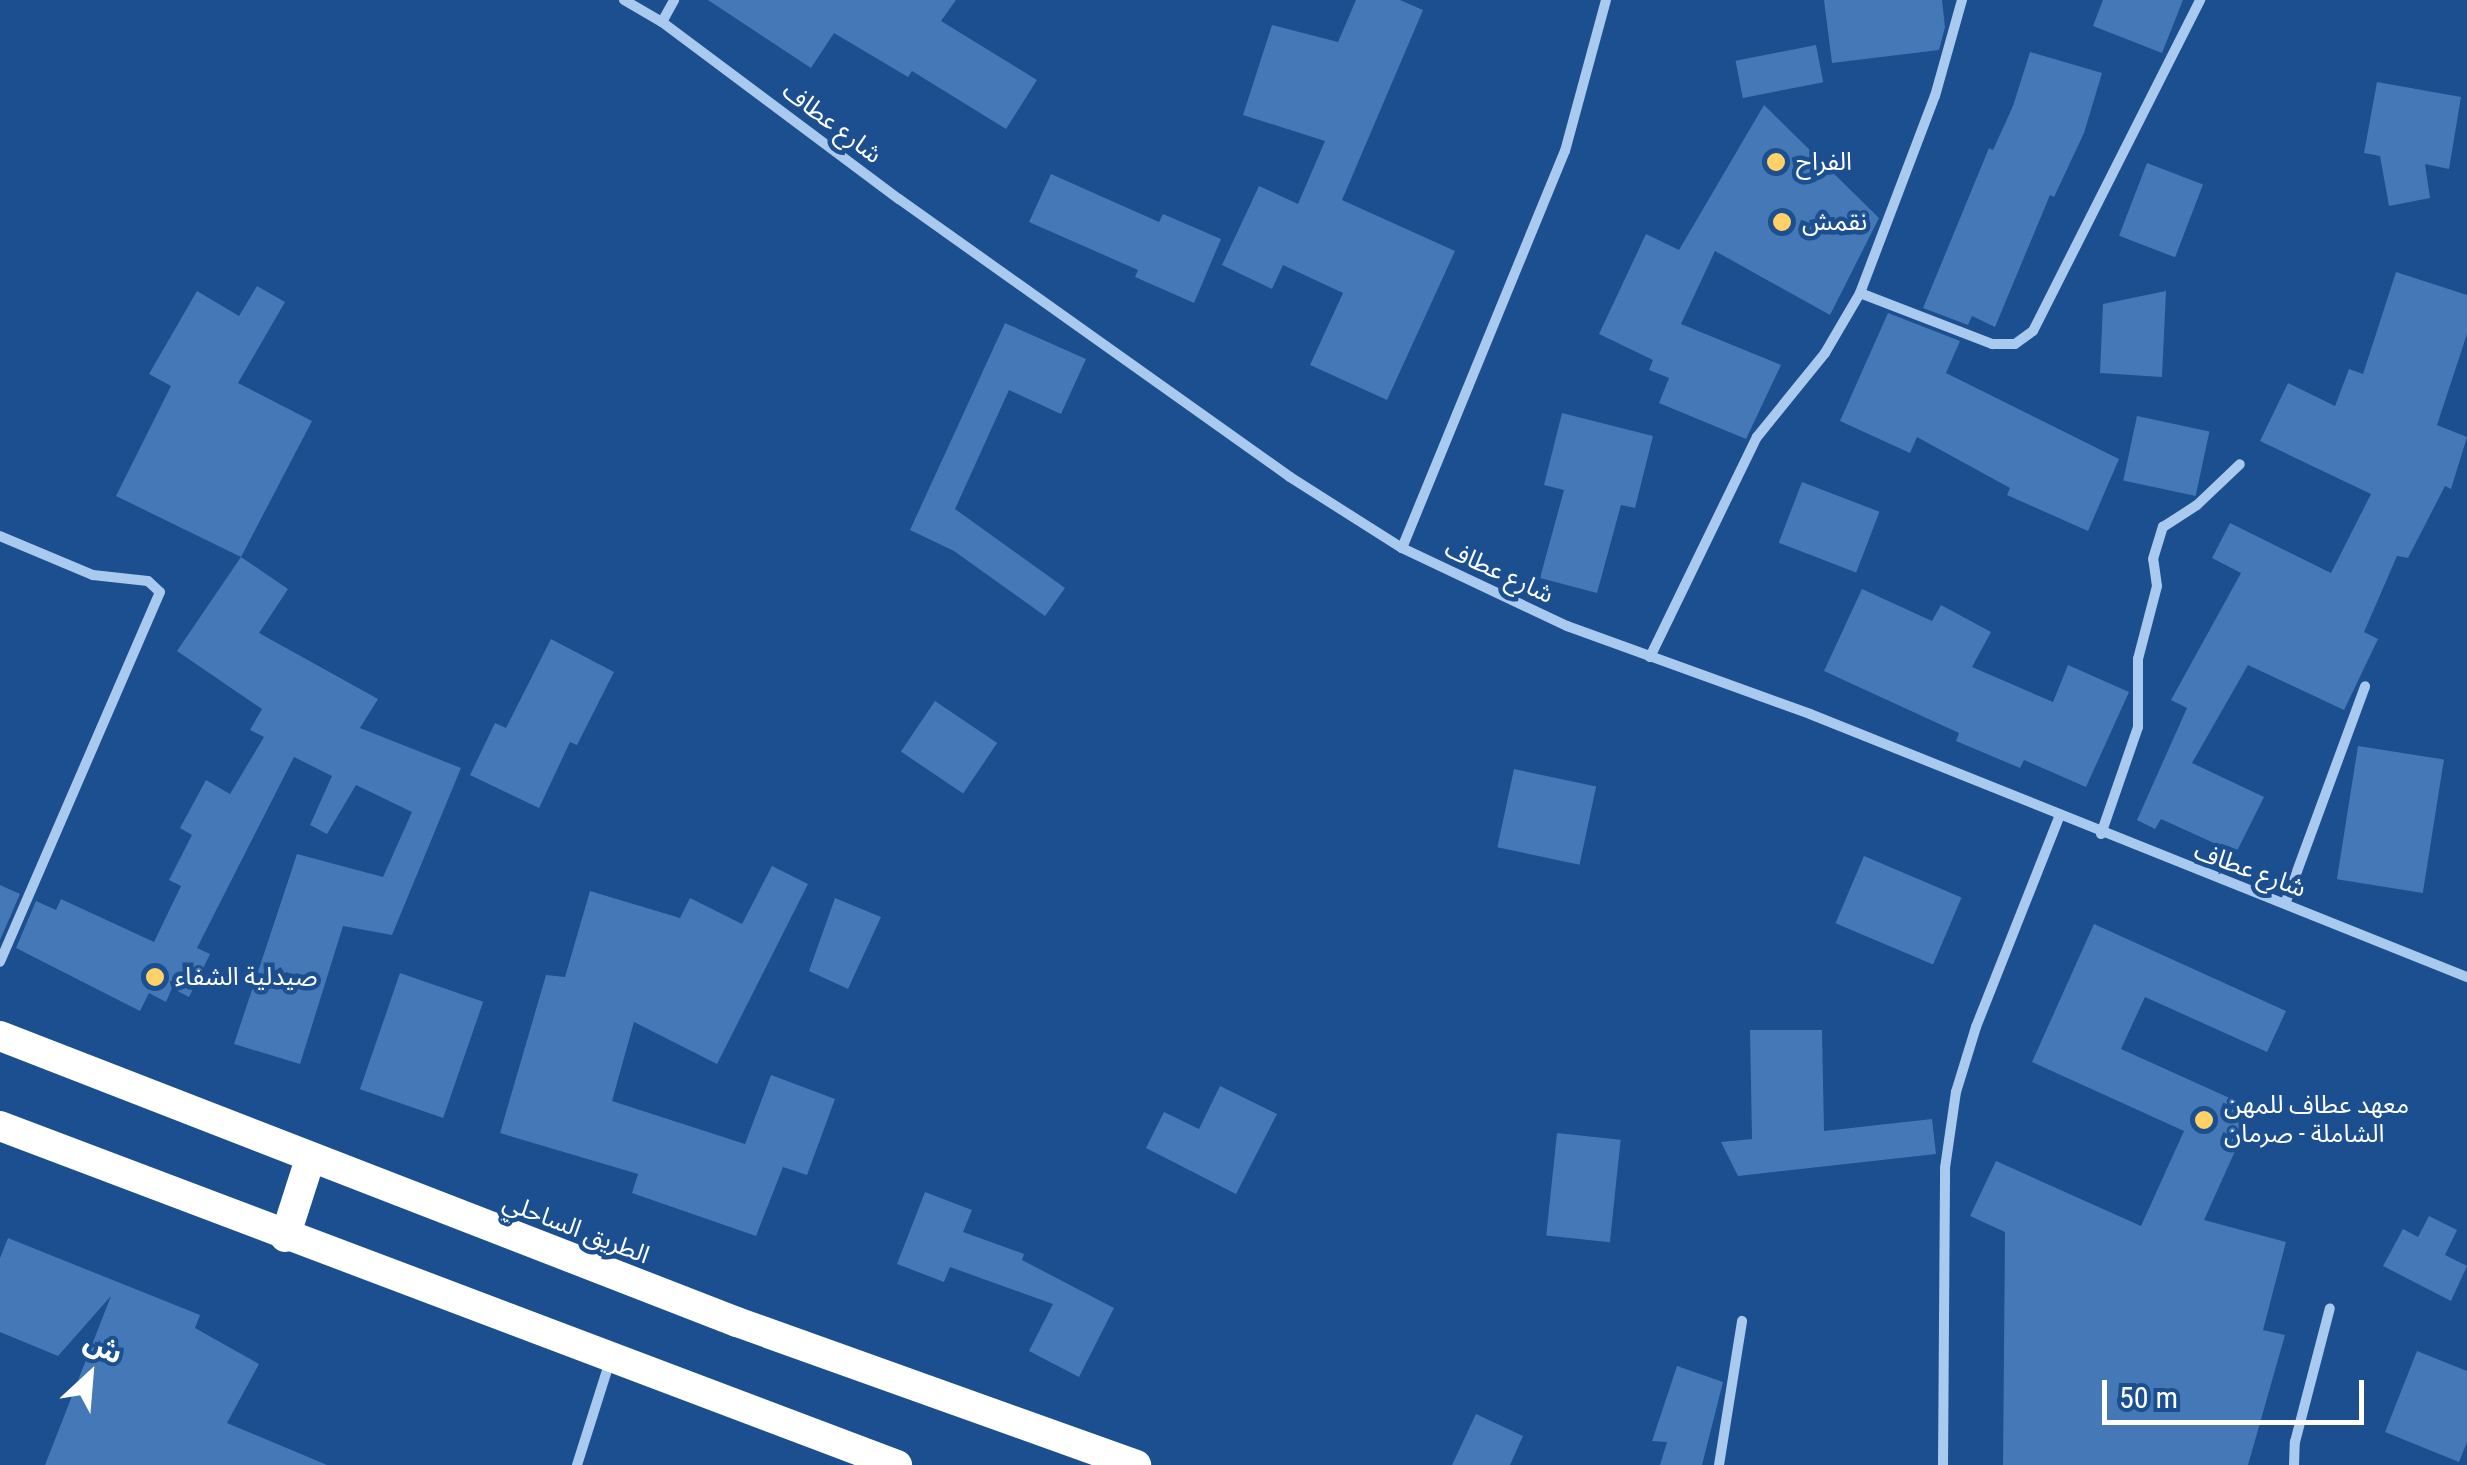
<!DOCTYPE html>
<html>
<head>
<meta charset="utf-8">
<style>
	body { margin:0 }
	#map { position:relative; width:2467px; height:1465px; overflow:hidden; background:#1b4f8f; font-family:"Roboto Condensed","Noto Sans Arabic",sans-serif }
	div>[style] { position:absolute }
	.building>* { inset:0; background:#4478b7; transform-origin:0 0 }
	.street>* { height:10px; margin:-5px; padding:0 5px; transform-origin:5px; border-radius:5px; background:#a9c9ee }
	.highway>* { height:30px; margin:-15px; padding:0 15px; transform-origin:15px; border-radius:15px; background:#fff }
	.dots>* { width:28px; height:28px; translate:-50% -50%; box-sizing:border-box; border:5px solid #1b4f8f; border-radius:50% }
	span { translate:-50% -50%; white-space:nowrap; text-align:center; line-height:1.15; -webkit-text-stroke:9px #1b4f8f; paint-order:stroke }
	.street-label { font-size:25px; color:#fff }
	.poi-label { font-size:25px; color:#fff }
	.left { translate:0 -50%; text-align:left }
	.north { position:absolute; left:40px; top:1325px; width:100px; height:100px; -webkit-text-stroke:8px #1b4f8f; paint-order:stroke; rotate:26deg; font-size:28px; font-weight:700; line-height:40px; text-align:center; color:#fff }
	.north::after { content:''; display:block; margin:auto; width:35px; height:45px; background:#fff; clip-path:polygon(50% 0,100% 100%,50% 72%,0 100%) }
	.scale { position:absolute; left:2102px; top:1380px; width:262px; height:45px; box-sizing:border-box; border:5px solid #fff; border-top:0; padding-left:12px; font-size:30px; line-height:35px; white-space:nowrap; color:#fff; -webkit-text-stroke:8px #1b4f8f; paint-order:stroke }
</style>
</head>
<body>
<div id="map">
	<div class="building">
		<div style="clip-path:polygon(708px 0,956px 0,941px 21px,1037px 80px,1006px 129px,912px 71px,908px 77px,834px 33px,811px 68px)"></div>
		<div style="clip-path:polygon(1356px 0,1400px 0,1423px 10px,1342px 200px,1455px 251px,1387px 400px,1310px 365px,1343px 293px,1283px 265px,1272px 289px,1222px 265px,1259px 186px,1298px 204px,1325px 141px,1243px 115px,1272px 25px,1338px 42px)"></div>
		<div style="clip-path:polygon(1824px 0,1942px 0,1945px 27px,1939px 50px,1832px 63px)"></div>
		<div style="clip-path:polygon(2103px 0,2183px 0,2162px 53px,2093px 26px)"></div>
		<div style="left:1816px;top:45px;width:38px;height:82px;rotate:79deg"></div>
		<div style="clip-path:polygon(2030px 52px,2102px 73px,2084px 133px,2054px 197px,2050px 195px,1995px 327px,1972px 316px,1968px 325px,1923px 308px,1989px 148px,1993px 150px,2013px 106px)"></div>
		<div style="clip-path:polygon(2377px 82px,2461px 97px,2449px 169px,2425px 164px,2430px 198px,2389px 206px,2380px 156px,2364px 153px)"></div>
		<div style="clip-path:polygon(1764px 105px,1879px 218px,1830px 315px,1715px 251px,1681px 324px,1781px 365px,1746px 439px,1659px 403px,1669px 378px,1649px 370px,1653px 360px,1599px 334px,1646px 234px,1679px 250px)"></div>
		<div style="left:2147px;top:163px;width:60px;height:78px;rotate:21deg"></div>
		<div style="clip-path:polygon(1051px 174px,1159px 222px,1163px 214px,1221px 239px,1194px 303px,1135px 277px,1138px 270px,1029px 222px)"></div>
		<div style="clip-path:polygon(2396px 272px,2467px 295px,2467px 334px,2437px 425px,2467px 437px,2451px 489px,2445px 486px,2408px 558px,2397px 556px,2364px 632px,2378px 639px,2344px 710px,2248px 665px,2192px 763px,2264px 797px,2236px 853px,2161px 819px,2155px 829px,2137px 820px,2187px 708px,2171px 700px,2241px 573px,2212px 558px,2230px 523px,2331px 573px,2371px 494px,2260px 441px,2288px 383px,2335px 406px,2349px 369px,2363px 374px)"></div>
		<div style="clip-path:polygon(257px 286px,285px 302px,238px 383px,312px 421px,241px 557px,116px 496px,171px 386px,149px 374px,197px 291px,239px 316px)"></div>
		<div style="clip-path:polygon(2166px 291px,2162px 377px,2100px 373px,2103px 304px)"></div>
		<div style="clip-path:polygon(1888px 313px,1960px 341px,1946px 373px,2119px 459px,2088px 531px,2007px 495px,2010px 488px,1917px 437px,1910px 453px,1840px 421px)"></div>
		<div style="clip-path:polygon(1005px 323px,1086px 359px,1061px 414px,1009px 390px,955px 509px,1065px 588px,1045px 616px,954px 551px,910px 530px)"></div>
		<div style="clip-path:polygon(1562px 413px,1653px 436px,1635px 508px,1621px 505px,1597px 593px,1540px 578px,1564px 490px,1544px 485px)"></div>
		<div style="left:2137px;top:416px;width:74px;height:66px;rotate:12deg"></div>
		<div style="left:1802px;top:482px;width:83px;height:65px;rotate:21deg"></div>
		<div style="clip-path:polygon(241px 557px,288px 589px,259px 633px,378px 699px,360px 728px,461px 768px,392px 935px,343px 926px,300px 1064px,234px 1044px,297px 854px,383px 877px,412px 812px,356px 785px,327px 834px,310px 825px,332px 776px,294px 757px,197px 948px,210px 954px,189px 997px,172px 988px,166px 1002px,149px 993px,140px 1011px,16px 948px,36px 901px,56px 910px,61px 899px,154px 942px,181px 886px,169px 880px,192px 835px,180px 828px,206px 780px,230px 794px,264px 737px,250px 730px,262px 709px,177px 651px)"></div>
		<div style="clip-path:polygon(1862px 589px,1932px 621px,1941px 605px,1991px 632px,1972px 667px,2053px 702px,2068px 665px,2129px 692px,2086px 787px,2024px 760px,2020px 768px,1956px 741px,1959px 733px,1824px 671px)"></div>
		<div style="clip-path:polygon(551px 639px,614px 672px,577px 745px,570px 742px,539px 808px,470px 775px,495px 723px,506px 728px)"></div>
		<div style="left:935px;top:701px;width:75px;height:61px;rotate:34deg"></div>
		<div style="left:2358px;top:746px;width:87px;height:135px;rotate:9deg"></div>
		<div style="left:1514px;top:769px;width:84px;height:80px;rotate:12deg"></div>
		<div style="left:1864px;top:856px;width:106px;height:73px;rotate:23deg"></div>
		<div style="clip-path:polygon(772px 866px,808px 884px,717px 1064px,634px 1022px,612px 1101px,745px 1144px,771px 1075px,835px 1099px,807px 1175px,783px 1167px,756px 1236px,632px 1193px,638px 1174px,500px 1133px,546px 975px,565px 977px,590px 891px,680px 918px,690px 898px,742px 924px)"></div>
		<div style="clip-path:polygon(0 885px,20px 894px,0 940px)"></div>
		<div style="clip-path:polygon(835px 898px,881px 917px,848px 989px,809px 971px)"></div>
		<div style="clip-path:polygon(2094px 924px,2286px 1011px,2267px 1052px,2145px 997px,2121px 1049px,2254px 1109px,2204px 1220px,2286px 1242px,2263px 1330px,2285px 1335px,2248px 1465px,2003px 1465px,2005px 1232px,1970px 1216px,1996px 1161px,2141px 1226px,2184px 1131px,2032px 1062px)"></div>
		<div style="left:400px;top:973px;width:88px;height:123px;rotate:19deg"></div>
		<div style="clip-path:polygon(1750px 1030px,1822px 1030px,1824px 1131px,1932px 1119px,1936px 1154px,1738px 1176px,1721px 1142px,1752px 1139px)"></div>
		<div style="clip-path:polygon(1220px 1086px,1277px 1114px,1236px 1194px,1146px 1148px,1164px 1112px,1199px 1129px)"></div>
		<div style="left:1557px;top:1133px;width:64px;height:103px;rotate:6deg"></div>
		<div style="clip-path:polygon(925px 1192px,972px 1210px,963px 1232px,1024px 1254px,1022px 1260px,1114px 1308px,1079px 1377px,1029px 1351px,1053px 1304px,950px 1267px,944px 1282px,897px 1264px)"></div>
		<div style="clip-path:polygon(2429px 1216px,2457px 1230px,2445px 1255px,2467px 1266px,2451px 1301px,2383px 1266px,2403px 1229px,2418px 1237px)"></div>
		<div style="clip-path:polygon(8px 1238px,200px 1315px,195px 1328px,259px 1364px,227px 1423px,327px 1465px,45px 1465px,111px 1296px,58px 1356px,0 1332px,0 1258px)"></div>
		<div style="clip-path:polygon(2417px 1351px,2467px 1371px,2467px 1442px,2459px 1462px,2385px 1432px)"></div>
		<div style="clip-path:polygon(1677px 1366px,1723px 1382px,1702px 1465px,1660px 1465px,1667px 1442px,1652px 1441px)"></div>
		<div style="clip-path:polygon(1476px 1414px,1523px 1436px,1510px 1465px,1452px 1465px)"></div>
	</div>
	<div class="street">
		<div style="left:624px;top:0;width:44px;rotate:30.1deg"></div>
		<div style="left:662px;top:22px;width:296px;rotate:36.8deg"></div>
		<div style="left:899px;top:199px;width:480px;rotate:35.4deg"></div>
		<div style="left:1290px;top:477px;width:133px;rotate:32.4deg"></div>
		<div style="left:1402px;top:548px;width:183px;rotate:25.3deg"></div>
		<div style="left:1567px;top:626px;width:258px;rotate:19.9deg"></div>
		<div style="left:1810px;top:714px;width:708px;rotate:21.82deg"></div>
		<div style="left:662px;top:22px;width:25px;rotate:-61deg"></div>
		<div style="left:1860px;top:293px;width:142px;rotate:21.1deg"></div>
		<div style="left:1992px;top:344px;width:23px"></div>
		<div style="left:2015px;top:344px;width:22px;rotate:-36deg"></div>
		<div style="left:2033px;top:331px;width:371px;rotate:-63.2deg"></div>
		<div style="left:0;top:536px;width:101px;rotate:22.8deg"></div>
		<div style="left:93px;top:575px;width:55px;rotate:6.2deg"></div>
		<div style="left:148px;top:581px;width:16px;rotate:43deg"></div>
		<div style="left:160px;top:592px;width:403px;rotate:113.4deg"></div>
		<div style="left:1402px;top:548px;width:429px;rotate:-67.7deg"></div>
		<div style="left:1565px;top:151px;width:156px;rotate:-74.8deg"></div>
		<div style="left:1650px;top:657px;width:245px;rotate:-64.1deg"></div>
		<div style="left:1757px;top:437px;width:108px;rotate:-51deg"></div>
		<div style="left:1825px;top:353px;width:69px;rotate:-59.7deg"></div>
		<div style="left:1860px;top:293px;width:211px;rotate:-69.2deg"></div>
		<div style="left:1935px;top:96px;width:100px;rotate:-74.3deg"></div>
		<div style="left:2101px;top:834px;width:113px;rotate:-70.9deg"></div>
		<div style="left:2138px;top:727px;width:68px;rotate:-90deg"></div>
		<div style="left:2138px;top:659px;width:75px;rotate:-75.4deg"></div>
		<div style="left:2157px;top:586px;width:27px;rotate:-98deg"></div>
		<div style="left:2153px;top:559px;width:34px;rotate:-73deg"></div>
		<div style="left:2163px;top:527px;width:40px;rotate:-32.9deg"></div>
		<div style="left:2197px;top:505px;width:59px;rotate:-43.6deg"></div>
		<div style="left:2285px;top:904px;width:232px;rotate:-69.8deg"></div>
		<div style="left:577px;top:1465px;width:109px;rotate:-72.4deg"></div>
		<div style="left:1719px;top:1465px;width:146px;rotate:-80.9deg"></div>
		<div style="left:1943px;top:1465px;width:297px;rotate:-89.6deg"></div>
		<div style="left:1945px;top:1168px;width:77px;rotate:-81.8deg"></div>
		<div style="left:1956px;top:1092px;width:68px;rotate:-72.9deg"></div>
		<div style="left:1976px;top:1027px;width:226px;rotate:-68.4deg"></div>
		<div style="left:2294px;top:1465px;width:23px;rotate:-88deg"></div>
		<div style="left:2295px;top:1442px;width:138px;rotate:-75.4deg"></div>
	</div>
	<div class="highway">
		<div style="left:0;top:1036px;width:791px;rotate:21.21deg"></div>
		<div style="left:737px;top:1322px;width:424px;rotate:19.7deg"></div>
		<div style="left:0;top:1126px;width:959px;rotate:20.7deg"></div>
		<div style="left:285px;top:1237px;width:82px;rotate:-72.2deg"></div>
	</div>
	<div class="dots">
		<div style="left:1776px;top:162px;background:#ffd166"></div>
		<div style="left:1782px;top:222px;background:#ffd166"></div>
		<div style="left:155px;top:977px;background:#ffd166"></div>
		<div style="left:2204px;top:1120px;background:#ffd166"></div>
	</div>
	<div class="street-label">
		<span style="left:832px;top:123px;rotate:37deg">شارع عطاف</span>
		<span style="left:1499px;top:572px;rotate:25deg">شارع عطاف</span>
		<span style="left:2250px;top:870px;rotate:20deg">شارع عطاف</span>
		<span style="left:576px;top:1229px;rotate:21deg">الطريق الساحلي</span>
	</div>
	<div class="poi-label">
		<span class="left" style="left:1796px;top:162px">الفراح</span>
		<span class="left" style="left:1802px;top:222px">نقمش</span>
		<span class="left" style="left:175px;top:977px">صيدلية الشفاء</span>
		<span class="left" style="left:2224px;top:1120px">معهد عطاف للمهن<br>الشاملة - صرمان</span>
	</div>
	<div class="north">ش</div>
	<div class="scale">50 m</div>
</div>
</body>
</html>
